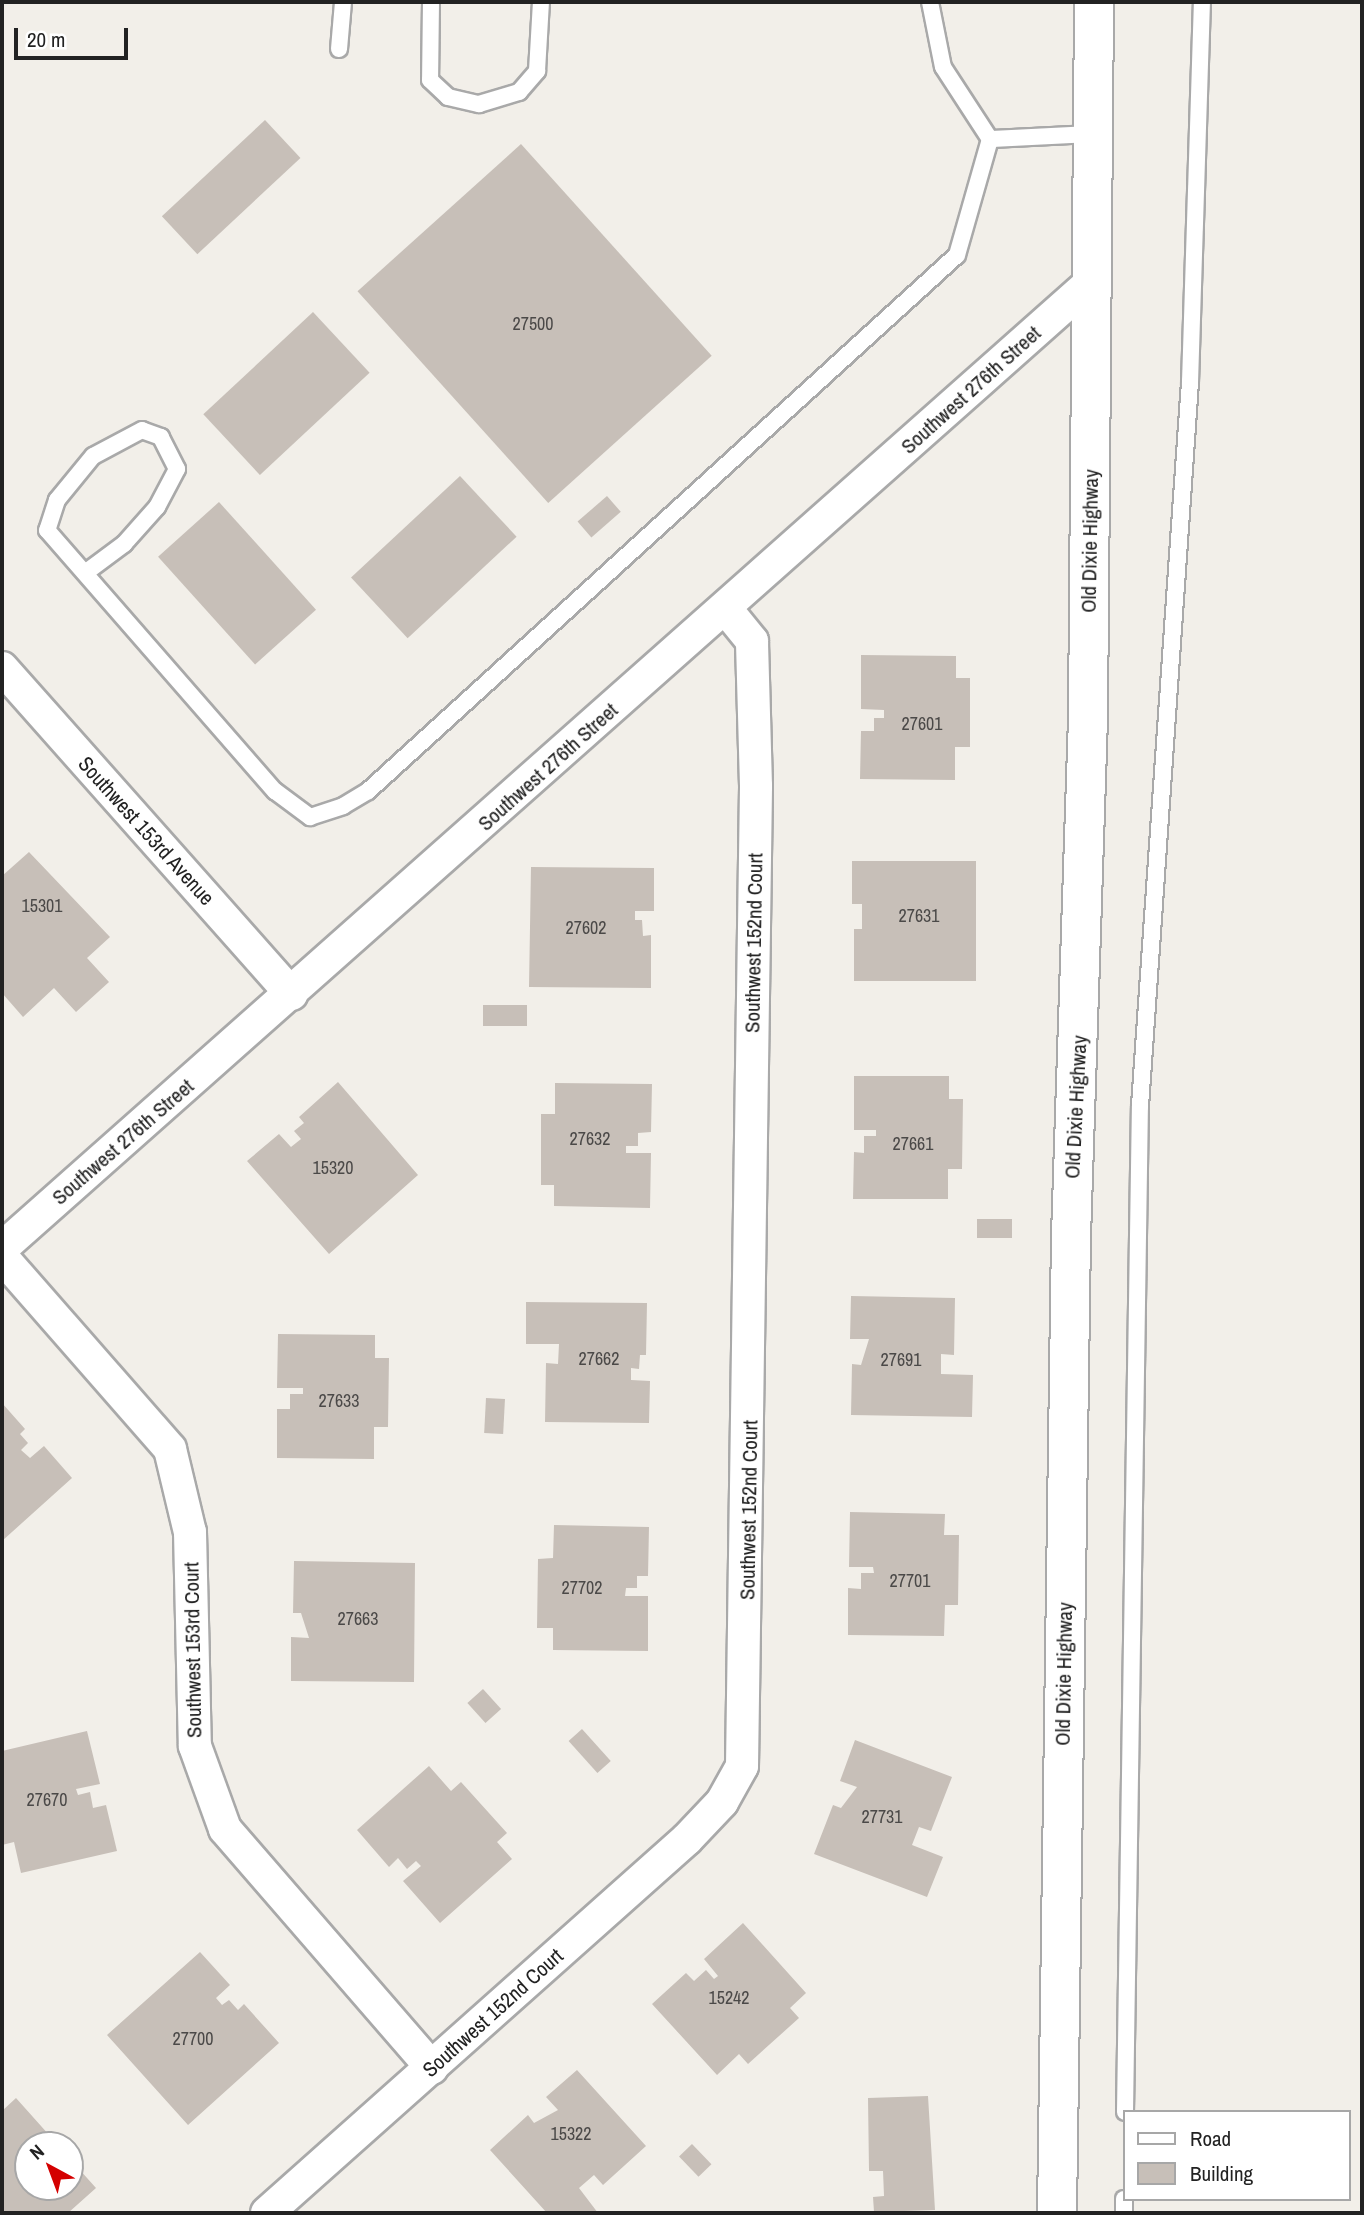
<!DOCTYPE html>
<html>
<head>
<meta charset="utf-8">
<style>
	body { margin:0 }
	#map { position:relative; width:1364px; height:2215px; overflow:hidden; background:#f2efe9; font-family:"Archivo Narrow",sans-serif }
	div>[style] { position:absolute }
	.building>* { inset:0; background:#c7bfb8; transform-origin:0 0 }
	.roads { filter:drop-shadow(2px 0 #a9a9a9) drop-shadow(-2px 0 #a9a9a9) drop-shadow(0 2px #a9a9a9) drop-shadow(0 -2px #a9a9a9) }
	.service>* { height:16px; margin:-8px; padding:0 8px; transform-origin:8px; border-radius:8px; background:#fff }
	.minor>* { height:32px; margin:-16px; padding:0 16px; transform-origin:16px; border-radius:16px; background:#fff }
	.tertiary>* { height:38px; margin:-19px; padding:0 19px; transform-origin:19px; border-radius:19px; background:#fff }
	span { translate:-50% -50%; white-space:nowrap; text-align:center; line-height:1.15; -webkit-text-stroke:5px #fff; paint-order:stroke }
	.number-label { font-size:18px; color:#4b4948 }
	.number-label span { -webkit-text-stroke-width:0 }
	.street-label { font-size:21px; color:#222 }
	.frame { position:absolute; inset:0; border:4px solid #222; pointer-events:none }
	.legend { position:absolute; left:1123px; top:2110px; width:228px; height:91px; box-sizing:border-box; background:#fff; border:2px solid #a7a7a7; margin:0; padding:9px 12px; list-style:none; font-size:21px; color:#222 }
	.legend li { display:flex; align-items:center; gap:14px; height:35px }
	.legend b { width:35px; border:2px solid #a7a7a7 }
	.north { position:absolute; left:14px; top:2131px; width:70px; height:70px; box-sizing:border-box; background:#fff; border:2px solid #a7a7a7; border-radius:50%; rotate:319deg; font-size:19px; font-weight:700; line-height:28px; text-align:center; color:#222 }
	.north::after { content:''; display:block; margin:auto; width:24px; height:32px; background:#d40000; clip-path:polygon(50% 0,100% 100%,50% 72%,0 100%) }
	.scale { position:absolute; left:14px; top:28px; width:114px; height:32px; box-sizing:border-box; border:4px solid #222; border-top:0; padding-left:9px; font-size:21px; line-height:24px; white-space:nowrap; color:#222; -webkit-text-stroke:5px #fff; paint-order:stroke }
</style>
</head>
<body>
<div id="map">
	<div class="building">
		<div style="left:265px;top:120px;width:52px;height:141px;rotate:47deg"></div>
		<div style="left:521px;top:144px;width:285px;height:220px;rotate:48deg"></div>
		<div style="left:313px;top:312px;width:83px;height:150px;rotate:47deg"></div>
		<div style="left:460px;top:476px;width:83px;height:149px;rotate:47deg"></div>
		<div style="left:607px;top:496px;width:21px;height:39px;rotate:49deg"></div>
		<div style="left:219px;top:502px;width:145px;height:82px;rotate:48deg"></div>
		<div style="clip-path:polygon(861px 655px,956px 656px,956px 678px,970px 678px,970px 747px,955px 747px,955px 780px,860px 779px,861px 731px,874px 731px,874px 718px,884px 718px,884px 710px,861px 709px)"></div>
		<div style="clip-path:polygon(29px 852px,110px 937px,87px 958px,109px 982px,76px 1012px,54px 988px,23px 1017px,2px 993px,2px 876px)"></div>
		<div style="clip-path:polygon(852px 861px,976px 861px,976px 981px,854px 981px,854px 929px,862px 929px,862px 904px,852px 904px)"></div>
		<div style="clip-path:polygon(531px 867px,654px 868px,654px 911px,635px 911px,635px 920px,642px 920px,643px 936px,651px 935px,651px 988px,529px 987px)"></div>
		<div style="left:527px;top:1005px;width:21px;height:44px;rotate:90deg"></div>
		<div style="clip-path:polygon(854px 1076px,949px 1076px,949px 1099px,963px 1099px,962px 1169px,948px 1169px,948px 1199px,853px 1199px,854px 1152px,864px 1153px,864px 1136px,876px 1136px,876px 1130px,854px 1130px)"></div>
		<div style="clip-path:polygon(338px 1082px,418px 1175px,329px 1254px,247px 1161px,279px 1134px,291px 1147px,301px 1139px,294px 1131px,304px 1123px,299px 1117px)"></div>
		<div style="clip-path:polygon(555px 1083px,652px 1084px,651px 1132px,638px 1133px,638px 1146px,626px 1146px,626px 1153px,651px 1153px,650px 1208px,554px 1206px,554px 1185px,541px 1185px,541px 1114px,555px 1114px)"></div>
		<div style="left:977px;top:1219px;width:35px;height:19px"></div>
		<div style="clip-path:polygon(851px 1296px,955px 1298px,954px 1355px,941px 1354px,941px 1374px,973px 1375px,972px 1417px,851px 1415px,852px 1364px,861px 1365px,869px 1339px,850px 1339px)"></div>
		<div style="clip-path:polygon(526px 1302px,647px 1303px,646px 1355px,640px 1355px,639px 1369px,631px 1368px,631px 1380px,650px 1381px,649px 1423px,545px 1422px,546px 1363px,558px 1364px,559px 1344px,526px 1344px)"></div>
		<div style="clip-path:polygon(278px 1334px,375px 1335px,375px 1358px,389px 1358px,388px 1427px,374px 1427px,374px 1459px,277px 1458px,277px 1409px,290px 1409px,290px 1394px,303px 1394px,303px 1388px,277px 1388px)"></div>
		<div style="left:486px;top:1398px;width:19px;height:35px;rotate:3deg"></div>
		<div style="clip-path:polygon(2px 1403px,25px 1429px,20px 1434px,28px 1443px,21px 1450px,30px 1458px,44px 1446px,72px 1478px,2px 1541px)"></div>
		<div style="clip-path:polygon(850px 1512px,945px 1514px,944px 1535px,959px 1535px,958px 1605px,945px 1605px,944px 1636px,848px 1635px,848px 1588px,861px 1589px,861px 1573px,874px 1573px,873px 1567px,849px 1567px)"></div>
		<div style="clip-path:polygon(554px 1525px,649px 1527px,648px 1576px,637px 1576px,637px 1588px,626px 1588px,625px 1596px,648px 1596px,648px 1651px,553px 1650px,553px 1628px,537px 1628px,538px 1559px,553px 1558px)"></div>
		<div style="clip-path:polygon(294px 1561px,415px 1563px,414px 1682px,291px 1681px,291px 1637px,309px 1638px,301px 1613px,293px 1613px)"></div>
		<div style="left:483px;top:1689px;width:27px;height:21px;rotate:48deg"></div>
		<div style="left:582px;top:1729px;width:43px;height:18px;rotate:48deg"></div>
		<div style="clip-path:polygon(87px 1731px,100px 1784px,76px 1789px,78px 1795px,90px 1792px,93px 1808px,106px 1805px,117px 1851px,21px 1873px,14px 1842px,2px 1845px,2px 1751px)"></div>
		<div style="clip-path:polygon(855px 1740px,952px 1777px,931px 1831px,919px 1827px,912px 1845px,943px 1857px,927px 1897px,814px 1854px,833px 1805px,841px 1808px,857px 1787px,840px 1781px)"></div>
		<div style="clip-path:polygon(429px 1766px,451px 1791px,461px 1782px,507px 1833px,497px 1842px,512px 1859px,440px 1923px,403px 1881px,421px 1866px,416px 1861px,407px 1869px,398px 1858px,389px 1867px,357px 1830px)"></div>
		<div style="clip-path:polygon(743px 1923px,806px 1993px,790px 2008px,799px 2018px,748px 2064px,739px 2054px,717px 2075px,652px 2004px,686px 1973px,694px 1981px,706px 1970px,714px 1979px,718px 1976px,704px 1959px)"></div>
		<div style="clip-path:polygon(200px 1952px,230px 1985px,216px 1998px,222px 2005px,229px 2000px,238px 2010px,244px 2004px,279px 2043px,188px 2125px,107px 2035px)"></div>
		<div style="clip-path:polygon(577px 2070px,646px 2146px,603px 2185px,594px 2175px,579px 2188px,598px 2213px,547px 2213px,490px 2150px,528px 2115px,534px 2123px,558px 2110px,546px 2097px)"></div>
		<div style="clip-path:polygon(928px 2096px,935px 2210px,874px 2212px,873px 2197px,884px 2196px,883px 2171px,869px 2171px,868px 2098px)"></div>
		<div style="clip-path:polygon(16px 2098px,58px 2145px,28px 2145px,28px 2187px,70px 2187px,70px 2159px,96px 2188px,68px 2213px,2px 2213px,2px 2111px)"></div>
		<div style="left:692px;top:2144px;width:28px;height:18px;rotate:46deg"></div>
	</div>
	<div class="roads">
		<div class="service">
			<div style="left:431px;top:2px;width:78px;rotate:90.7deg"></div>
			<div style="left:430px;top:80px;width:25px;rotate:43deg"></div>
			<div style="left:448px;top:97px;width:32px;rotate:13deg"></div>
			<div style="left:479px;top:104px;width:42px;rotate:-16.7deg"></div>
			<div style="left:519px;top:92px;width:28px;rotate:-49deg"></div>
			<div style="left:537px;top:71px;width:69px;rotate:-86.7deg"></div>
			<div style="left:930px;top:2px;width:66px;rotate:78.7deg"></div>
			<div style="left:943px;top:67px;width:86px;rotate:56.9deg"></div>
			<div style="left:339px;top:49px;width:47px;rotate:-85.1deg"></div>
			<div style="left:85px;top:573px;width:49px;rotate:-36.6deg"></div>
			<div style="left:124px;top:544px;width:50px;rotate:-48.3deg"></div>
			<div style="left:157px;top:507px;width:43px;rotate:-62.2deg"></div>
			<div style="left:177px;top:469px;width:36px;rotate:-117deg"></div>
			<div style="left:161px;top:437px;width:20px;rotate:-160deg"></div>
			<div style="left:142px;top:430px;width:55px;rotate:152deg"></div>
			<div style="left:93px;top:456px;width:57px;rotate:129.3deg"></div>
			<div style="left:57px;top:500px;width:32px;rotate:108deg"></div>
			<div style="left:47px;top:530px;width:347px;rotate:48.9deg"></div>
			<div style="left:275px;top:791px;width:44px;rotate:36.6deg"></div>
			<div style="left:310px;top:817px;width:35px;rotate:-18deg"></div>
			<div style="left:343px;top:806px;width:29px;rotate:-31deg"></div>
			<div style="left:368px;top:791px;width:796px;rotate:-42.3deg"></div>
			<div style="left:957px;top:255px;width:121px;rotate:-74.1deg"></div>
			<div style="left:990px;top:139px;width:103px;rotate:-2.8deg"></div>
			<div style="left:1125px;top:2112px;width:1006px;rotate:-89.15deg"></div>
			<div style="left:1140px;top:1106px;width:726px;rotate:-86.05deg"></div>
			<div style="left:1190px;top:382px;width:380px;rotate:-88.2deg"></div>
			<div style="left:1124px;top:2213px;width:14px;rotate:-90deg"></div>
		</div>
		<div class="minor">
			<div style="left:2px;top:668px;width:436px;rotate:48.4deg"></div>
			<div style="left:2px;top:1248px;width:1456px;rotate:-41.57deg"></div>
			<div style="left:2px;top:1257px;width:255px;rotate:48.8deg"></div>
			<div style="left:170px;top:1449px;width:85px;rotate:76.5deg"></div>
			<div style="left:190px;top:1532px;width:214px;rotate:88.7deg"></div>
			<div style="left:195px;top:1746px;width:88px;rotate:70.1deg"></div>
			<div style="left:225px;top:1829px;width:316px;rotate:49.1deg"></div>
			<div style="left:267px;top:2213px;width:562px;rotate:-41.68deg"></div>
			<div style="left:687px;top:1839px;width:51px;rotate:-46.6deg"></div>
			<div style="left:722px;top:1802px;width:41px;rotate:-60.9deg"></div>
			<div style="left:742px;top:1766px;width:980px;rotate:-89.18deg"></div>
			<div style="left:756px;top:786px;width:145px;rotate:-91.6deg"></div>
			<div style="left:752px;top:641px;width:41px;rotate:-129.1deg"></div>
		</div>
		<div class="tertiary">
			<div style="left:1057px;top:2213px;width:977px;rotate:-89.18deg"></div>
			<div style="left:1071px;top:1236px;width:518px;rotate:-88.12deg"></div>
			<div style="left:1088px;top:718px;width:716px;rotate:-89.52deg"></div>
		</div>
	</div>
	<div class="number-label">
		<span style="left:533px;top:324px">27500</span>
		<span style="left:922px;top:724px">27601</span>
		<span style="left:42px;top:906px">15301</span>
		<span style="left:919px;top:916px">27631</span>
		<span style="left:586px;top:928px">27602</span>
		<span style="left:590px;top:1139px">27632</span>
		<span style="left:913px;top:1144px">27661</span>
		<span style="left:333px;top:1168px">15320</span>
		<span style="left:599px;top:1359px">27662</span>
		<span style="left:901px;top:1360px">27691</span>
		<span style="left:339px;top:1401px">27633</span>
		<span style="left:910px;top:1581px">27701</span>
		<span style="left:582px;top:1588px">27702</span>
		<span style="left:358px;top:1619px">27663</span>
		<span style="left:47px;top:1800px">27670</span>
		<span style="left:882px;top:1817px">27731</span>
		<span style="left:729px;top:1998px">15242</span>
		<span style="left:193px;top:2039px">27700</span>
		<span style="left:571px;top:2134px">15322</span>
	</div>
	<div class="street-label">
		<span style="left:971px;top:390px;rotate:-42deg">Southwest 276th Street</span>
		<span style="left:1090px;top:541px;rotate:-89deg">Old Dixie Highway</span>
		<span style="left:548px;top:767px;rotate:-42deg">Southwest 276th Street</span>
		<span style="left:146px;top:831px;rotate:48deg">Southwest 153rd Avenue</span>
		<span style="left:754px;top:943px;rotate:-89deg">Southwest 152nd Court</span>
		<span style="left:1076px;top:1107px;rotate:-87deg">Old Dixie Highway</span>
		<span style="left:123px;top:1142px;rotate:-41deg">Southwest 276th Street</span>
		<span style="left:749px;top:1510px;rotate:-89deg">Southwest 152nd Court</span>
		<span style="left:193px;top:1650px;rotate:-91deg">Southwest 153rd Court</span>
		<span style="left:1064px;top:1674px;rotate:-89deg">Old Dixie Highway</span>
		<span style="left:493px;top:2013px;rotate:-42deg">Southwest 152nd Court</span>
	</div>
	<div class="frame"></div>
	<ul class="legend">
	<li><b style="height:9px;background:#fff"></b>Road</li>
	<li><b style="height:19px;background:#c7bfb8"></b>Building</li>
	</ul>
	<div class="north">N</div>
	<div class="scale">20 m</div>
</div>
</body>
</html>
